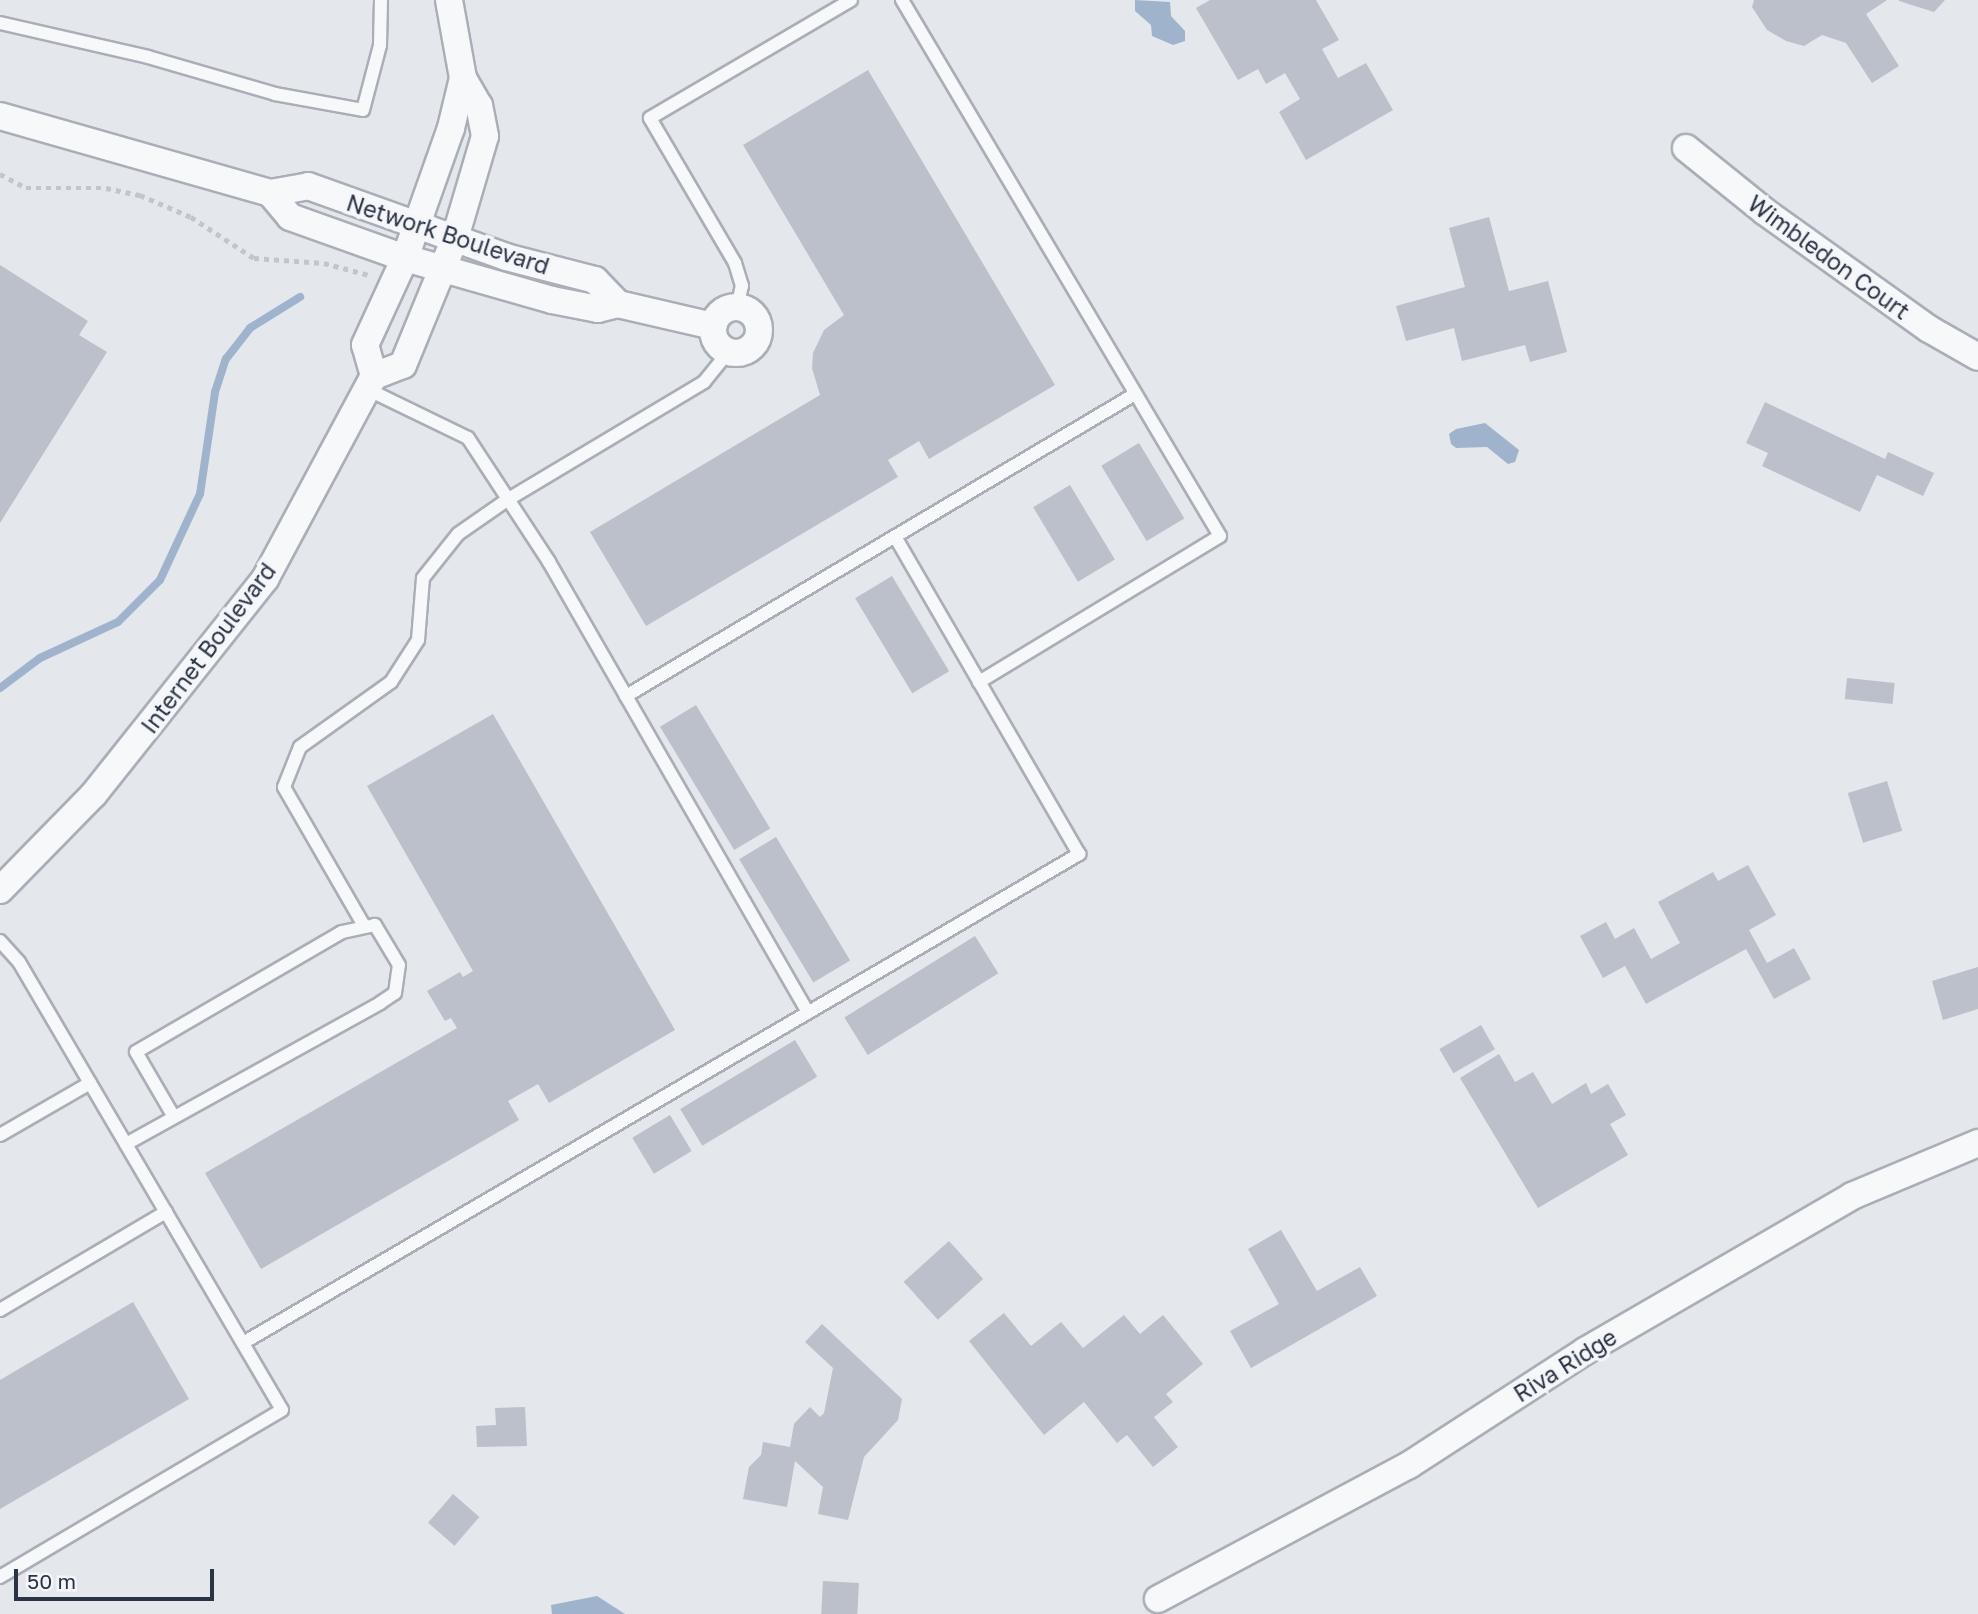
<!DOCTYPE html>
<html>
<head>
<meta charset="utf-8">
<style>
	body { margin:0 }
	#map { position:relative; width:1978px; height:1614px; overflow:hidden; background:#e4e7ec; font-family:"Golos Text",sans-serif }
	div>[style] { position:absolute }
	.water>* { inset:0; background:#9fb4cc }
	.stream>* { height:8px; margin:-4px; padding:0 4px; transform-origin:4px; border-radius:4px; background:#9fb4cc }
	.building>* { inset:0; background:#bbc0ca; transform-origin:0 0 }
	.path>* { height:4.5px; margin-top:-2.25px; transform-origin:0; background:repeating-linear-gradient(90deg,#c2c5cb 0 5px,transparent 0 10px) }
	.roads { filter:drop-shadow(2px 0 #a9aeb7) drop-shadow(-2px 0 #a9aeb7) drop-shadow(0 2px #a9aeb7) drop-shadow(0 -2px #a9aeb7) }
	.lane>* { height:12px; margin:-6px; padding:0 6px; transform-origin:6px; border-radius:6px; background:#f7f8fa }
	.street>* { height:26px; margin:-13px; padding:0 13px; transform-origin:13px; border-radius:13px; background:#f7f8fa }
	.street>.ring { margin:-13px; padding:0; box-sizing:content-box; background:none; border:26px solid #f7f8fa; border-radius:50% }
	span { translate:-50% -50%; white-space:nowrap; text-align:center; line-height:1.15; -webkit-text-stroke:7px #f4f6f9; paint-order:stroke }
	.street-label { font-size:23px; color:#2b3445 }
	.scale { position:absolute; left:14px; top:1569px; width:200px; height:32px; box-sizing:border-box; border:4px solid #2b3445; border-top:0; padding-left:9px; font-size:21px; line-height:24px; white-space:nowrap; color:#2b3445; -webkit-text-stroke:5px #f4f6f9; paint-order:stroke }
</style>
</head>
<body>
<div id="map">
	<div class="water">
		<div style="clip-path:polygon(1135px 0,1170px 2px,1171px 16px,1185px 31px,1185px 41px,1173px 45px,1152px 36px,1151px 25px,1135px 11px)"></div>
		<div style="clip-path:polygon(1485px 423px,1519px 450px,1515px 462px,1508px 464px,1487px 447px,1456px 448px,1451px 444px,1449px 434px,1456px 429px)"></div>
		<div style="clip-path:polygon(597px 1596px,625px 1614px,552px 1614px,551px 1605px)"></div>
	</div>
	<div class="stream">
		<div style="left:0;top:688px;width:50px;rotate:-36.9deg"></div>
		<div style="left:40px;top:658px;width:86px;rotate:-24.8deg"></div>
		<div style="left:118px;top:622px;width:59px;rotate:-45deg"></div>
		<div style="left:160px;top:580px;width:95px;rotate:-65.1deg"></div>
		<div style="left:200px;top:494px;width:103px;rotate:-81.6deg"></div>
		<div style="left:215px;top:392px;width:35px;rotate:-72deg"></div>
		<div style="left:226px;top:359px;width:39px;rotate:-52deg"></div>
		<div style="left:250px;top:328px;width:59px;rotate:-31.8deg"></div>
	</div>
	<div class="building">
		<div style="clip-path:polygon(1210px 0,1316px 0,1339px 40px,1322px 49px,1338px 78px,1366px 63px,1393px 110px,1306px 160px,1279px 112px,1300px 99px,1285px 73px,1266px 84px,1258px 69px,1238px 80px,1196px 8px)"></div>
		<div style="clip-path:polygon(1754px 0,1887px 0,1866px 14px,1899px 66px,1872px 83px,1846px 43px,1822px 35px,1804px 46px,1786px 41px,1767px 30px,1752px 7px)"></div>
		<div style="clip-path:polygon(1945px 0,1934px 12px,1899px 1px,1899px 0)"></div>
		<div style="clip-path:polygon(868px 70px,1055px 385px,929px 459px,919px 441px,888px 460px,898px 477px,646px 626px,590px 532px,820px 395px,812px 368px,813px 353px,824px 330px,844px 315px,743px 145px)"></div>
		<div style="clip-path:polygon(1489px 217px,1509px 291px,1548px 281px,1567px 352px,1530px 362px,1525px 345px,1462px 361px,1454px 328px,1406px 341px,1396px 306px,1465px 287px,1449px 228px)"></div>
		<div style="clip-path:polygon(0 265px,88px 321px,79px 335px,107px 352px,0 523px)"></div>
		<div style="clip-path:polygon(1765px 402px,1885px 459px,1888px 452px,1934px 473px,1923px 496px,1877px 475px,1860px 512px,1762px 466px,1768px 453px,1746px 443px)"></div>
		<div style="left:1139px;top:443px;width:88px;height:44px;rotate:59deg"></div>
		<div style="left:1070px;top:485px;width:87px;height:43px;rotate:59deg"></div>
		<div style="left:892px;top:576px;width:111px;height:43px;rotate:59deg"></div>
		<div style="left:1847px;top:678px;width:48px;height:21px;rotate:6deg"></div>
		<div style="left:696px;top:705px;width:144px;height:42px;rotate:59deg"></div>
		<div style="clip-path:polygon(493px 714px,675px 1030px,549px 1103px,538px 1084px,508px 1101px,519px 1120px,261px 1269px,205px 1173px,457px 1028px,451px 1018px,445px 1021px,427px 991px,460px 972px,463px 977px,473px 971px,367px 786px)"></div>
		<div style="left:1887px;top:781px;width:52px;height:41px;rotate:73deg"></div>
		<div style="left:776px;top:837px;width:144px;height:43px;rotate:59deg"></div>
		<div style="clip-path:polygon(1748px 865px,1776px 915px,1749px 930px,1767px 963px,1794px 948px,1811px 979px,1774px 999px,1746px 949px,1646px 1004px,1625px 966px,1603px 978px,1580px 936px,1606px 922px,1615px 939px,1634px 928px,1651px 959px,1680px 943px,1658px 902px,1713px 872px,1718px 881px)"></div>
		<div style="left:975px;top:936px;width:44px;height:154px;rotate:58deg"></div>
		<div style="clip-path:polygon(1978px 967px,1978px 1009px,1943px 1020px,1932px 981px)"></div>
		<div style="left:1481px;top:1025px;width:28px;height:48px;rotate:60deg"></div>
		<div style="left:795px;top:1040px;width:43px;height:134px;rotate:59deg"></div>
		<div style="clip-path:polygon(1499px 1054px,1515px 1082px,1533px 1072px,1552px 1104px,1586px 1083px,1591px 1094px,1608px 1084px,1626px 1115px,1610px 1124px,1628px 1155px,1538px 1208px,1460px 1078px)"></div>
		<div style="left:670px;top:1115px;width:42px;height:44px;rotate:59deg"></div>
		<div style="clip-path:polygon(1281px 1230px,1317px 1291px,1360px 1267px,1377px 1296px,1251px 1368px,1230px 1331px,1279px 1304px,1248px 1249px)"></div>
		<div style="left:949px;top:1241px;width:51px;height:61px;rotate:48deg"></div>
		<div style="clip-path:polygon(133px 1302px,189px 1399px,0 1509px,0 1380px)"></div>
		<div style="clip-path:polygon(1004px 1313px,1031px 1346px,1061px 1322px,1083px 1348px,1124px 1315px,1140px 1334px,1163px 1315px,1203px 1364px,1166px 1394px,1173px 1402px,1154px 1417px,1178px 1447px,1153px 1467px,1127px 1435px,1117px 1443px,1084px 1402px,1044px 1435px,969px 1341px)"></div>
		<div style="clip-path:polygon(822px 1324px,902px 1399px,898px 1420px,864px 1457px,848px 1520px,818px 1514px,823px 1487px,795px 1461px,787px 1507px,743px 1499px,749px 1467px,761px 1455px,763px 1442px,790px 1447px,794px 1424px,810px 1407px,820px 1417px,824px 1413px,833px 1368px,805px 1342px)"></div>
		<div style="clip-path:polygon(525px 1407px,527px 1446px,477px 1447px,476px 1426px,496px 1425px,495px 1408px)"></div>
		<div style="left:453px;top:1494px;width:35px;height:38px;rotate:41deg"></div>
		<div style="left:823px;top:1581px;width:36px;height:33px;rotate:3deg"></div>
	</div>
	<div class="path">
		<div style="left:0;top:174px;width:30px;rotate:28deg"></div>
		<div style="left:26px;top:188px;width:80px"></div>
		<div style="left:106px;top:188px;width:35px;rotate:12deg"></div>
		<div style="left:140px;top:195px;width:56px;rotate:23.3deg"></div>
		<div style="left:191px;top:217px;width:75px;rotate:33.1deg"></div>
		<div style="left:254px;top:258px;width:70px;rotate:4.1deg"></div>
		<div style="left:324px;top:263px;width:47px;rotate:14.9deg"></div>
	</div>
	<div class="roads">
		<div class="lane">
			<div style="left:902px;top:0;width:623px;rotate:59.32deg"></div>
			<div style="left:1220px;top:536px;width:282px;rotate:148.8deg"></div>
			<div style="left:0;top:23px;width:152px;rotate:12.9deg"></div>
			<div style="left:148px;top:57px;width:132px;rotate:16.2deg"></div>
			<div style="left:275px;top:94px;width:89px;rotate:10.3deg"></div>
			<div style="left:363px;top:110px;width:67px;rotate:-75.3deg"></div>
			<div style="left:380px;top:45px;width:45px;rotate:-88.7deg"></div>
			<div style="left:737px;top:307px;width:22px;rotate:-77deg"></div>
			<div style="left:742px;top:286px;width:24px;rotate:-107deg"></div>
			<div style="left:735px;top:263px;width:168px;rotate:-120.4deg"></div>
			<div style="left:650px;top:118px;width:233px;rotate:-30.4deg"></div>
			<div style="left:367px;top:389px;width:112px;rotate:25.9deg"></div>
			<div style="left:468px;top:438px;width:148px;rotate:56.8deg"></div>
			<div style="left:549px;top:562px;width:155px;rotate:60.1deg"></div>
			<div style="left:626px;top:696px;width:592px;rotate:-30.68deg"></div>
			<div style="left:626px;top:696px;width:365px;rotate:60.1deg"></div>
			<div style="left:363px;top:924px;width:158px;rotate:-120deg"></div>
			<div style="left:284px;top:787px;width:43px;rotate:-68.2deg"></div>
			<div style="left:300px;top:747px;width:112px;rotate:-35.5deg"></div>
			<div style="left:391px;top:682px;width:50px;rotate:-57.3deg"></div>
			<div style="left:418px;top:640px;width:62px;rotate:-85.4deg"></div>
			<div style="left:423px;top:578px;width:56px;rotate:-51.5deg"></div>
			<div style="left:458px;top:534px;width:60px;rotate:-34.8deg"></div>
			<div style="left:507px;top:500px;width:230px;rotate:-30.9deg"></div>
			<div style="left:704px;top:382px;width:38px;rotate:-51deg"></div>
			<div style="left:0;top:941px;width:28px;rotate:48deg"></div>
			<div style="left:19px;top:962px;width:519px;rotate:59.58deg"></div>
			<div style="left:282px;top:1410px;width:328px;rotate:149.4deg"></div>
			<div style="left:0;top:1135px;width:104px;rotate:-30deg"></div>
			<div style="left:126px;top:1144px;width:291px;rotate:-29deg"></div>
			<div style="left:380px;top:1003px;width:18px;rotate:-34deg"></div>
			<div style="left:395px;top:993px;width:28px;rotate:-82deg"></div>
			<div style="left:399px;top:965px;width:47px;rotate:-121deg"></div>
			<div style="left:375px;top:925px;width:34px;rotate:168deg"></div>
			<div style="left:342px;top:932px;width:238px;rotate:149.8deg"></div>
			<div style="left:136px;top:1052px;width:75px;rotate:59.7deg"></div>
			<div style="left:0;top:1310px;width:193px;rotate:-30.6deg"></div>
			<div style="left:243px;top:1343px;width:969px;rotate:-30.32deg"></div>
			<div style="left:1079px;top:854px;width:367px;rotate:-120.1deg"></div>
		</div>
		<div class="street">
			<div style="left:0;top:116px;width:281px;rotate:15.9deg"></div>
			<div style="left:270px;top:193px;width:39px;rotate:-10deg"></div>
			<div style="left:308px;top:186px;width:210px;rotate:19.7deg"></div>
			<div style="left:506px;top:257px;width:92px;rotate:14.5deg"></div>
			<div style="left:595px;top:280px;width:33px;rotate:46deg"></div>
			<div style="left:1686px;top:148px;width:100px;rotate:38.9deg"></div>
			<div style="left:1764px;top:211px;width:203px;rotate:35.6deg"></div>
			<div style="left:1929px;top:329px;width:56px;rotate:29.7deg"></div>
			<div style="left:270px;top:193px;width:31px;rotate:50deg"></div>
			<div style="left:290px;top:217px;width:122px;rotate:19.6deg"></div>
			<div style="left:405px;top:258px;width:153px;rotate:15.9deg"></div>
			<div style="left:552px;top:300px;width:47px;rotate:11.1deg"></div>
			<div style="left:598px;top:309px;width:21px;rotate:-14deg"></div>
			<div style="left:618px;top:304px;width:98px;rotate:13deg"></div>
			<div class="ring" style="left:713px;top:307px;width:20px;height:20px"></div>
			<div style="left:374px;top:376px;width:32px;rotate:-106deg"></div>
			<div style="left:365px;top:345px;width:96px;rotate:-65.3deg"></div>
			<div style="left:405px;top:258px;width:138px;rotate:-70.5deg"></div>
			<div style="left:451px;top:128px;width:51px;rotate:-76.5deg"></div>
			<div style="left:0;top:890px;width:134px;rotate:-45.6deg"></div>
			<div style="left:94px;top:794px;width:275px;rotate:-51.5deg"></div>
			<div style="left:265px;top:579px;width:230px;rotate:-61.8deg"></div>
			<div style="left:374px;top:376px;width:31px;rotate:-21deg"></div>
			<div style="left:403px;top:365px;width:137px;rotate:-67.7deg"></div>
			<div style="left:455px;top:238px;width:106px;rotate:-73.6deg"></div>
			<div style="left:485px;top:136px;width:31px;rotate:-101deg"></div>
			<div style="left:479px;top:106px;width:32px;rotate:-120deg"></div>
			<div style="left:463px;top:78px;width:79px;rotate:-100.2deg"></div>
			<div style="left:1158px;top:1599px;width:285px;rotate:-28.1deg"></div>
			<div style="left:1409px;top:1465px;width:210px;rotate:-32.9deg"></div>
			<div style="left:1585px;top:1351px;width:309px;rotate:-30.1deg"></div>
			<div style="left:1852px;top:1196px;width:137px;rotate:-22.8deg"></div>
		</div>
	</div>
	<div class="street-label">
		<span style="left:448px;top:234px;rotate:18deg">Network Boulevard</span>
		<span style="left:1829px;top:257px;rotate:36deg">Wimbledon Court</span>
		<span style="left:208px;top:648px;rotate:-53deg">Internet Boulevard</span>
		<span style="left:1565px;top:1365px;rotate:-32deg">Riva Ridge</span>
	</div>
	<div class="scale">50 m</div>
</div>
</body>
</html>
